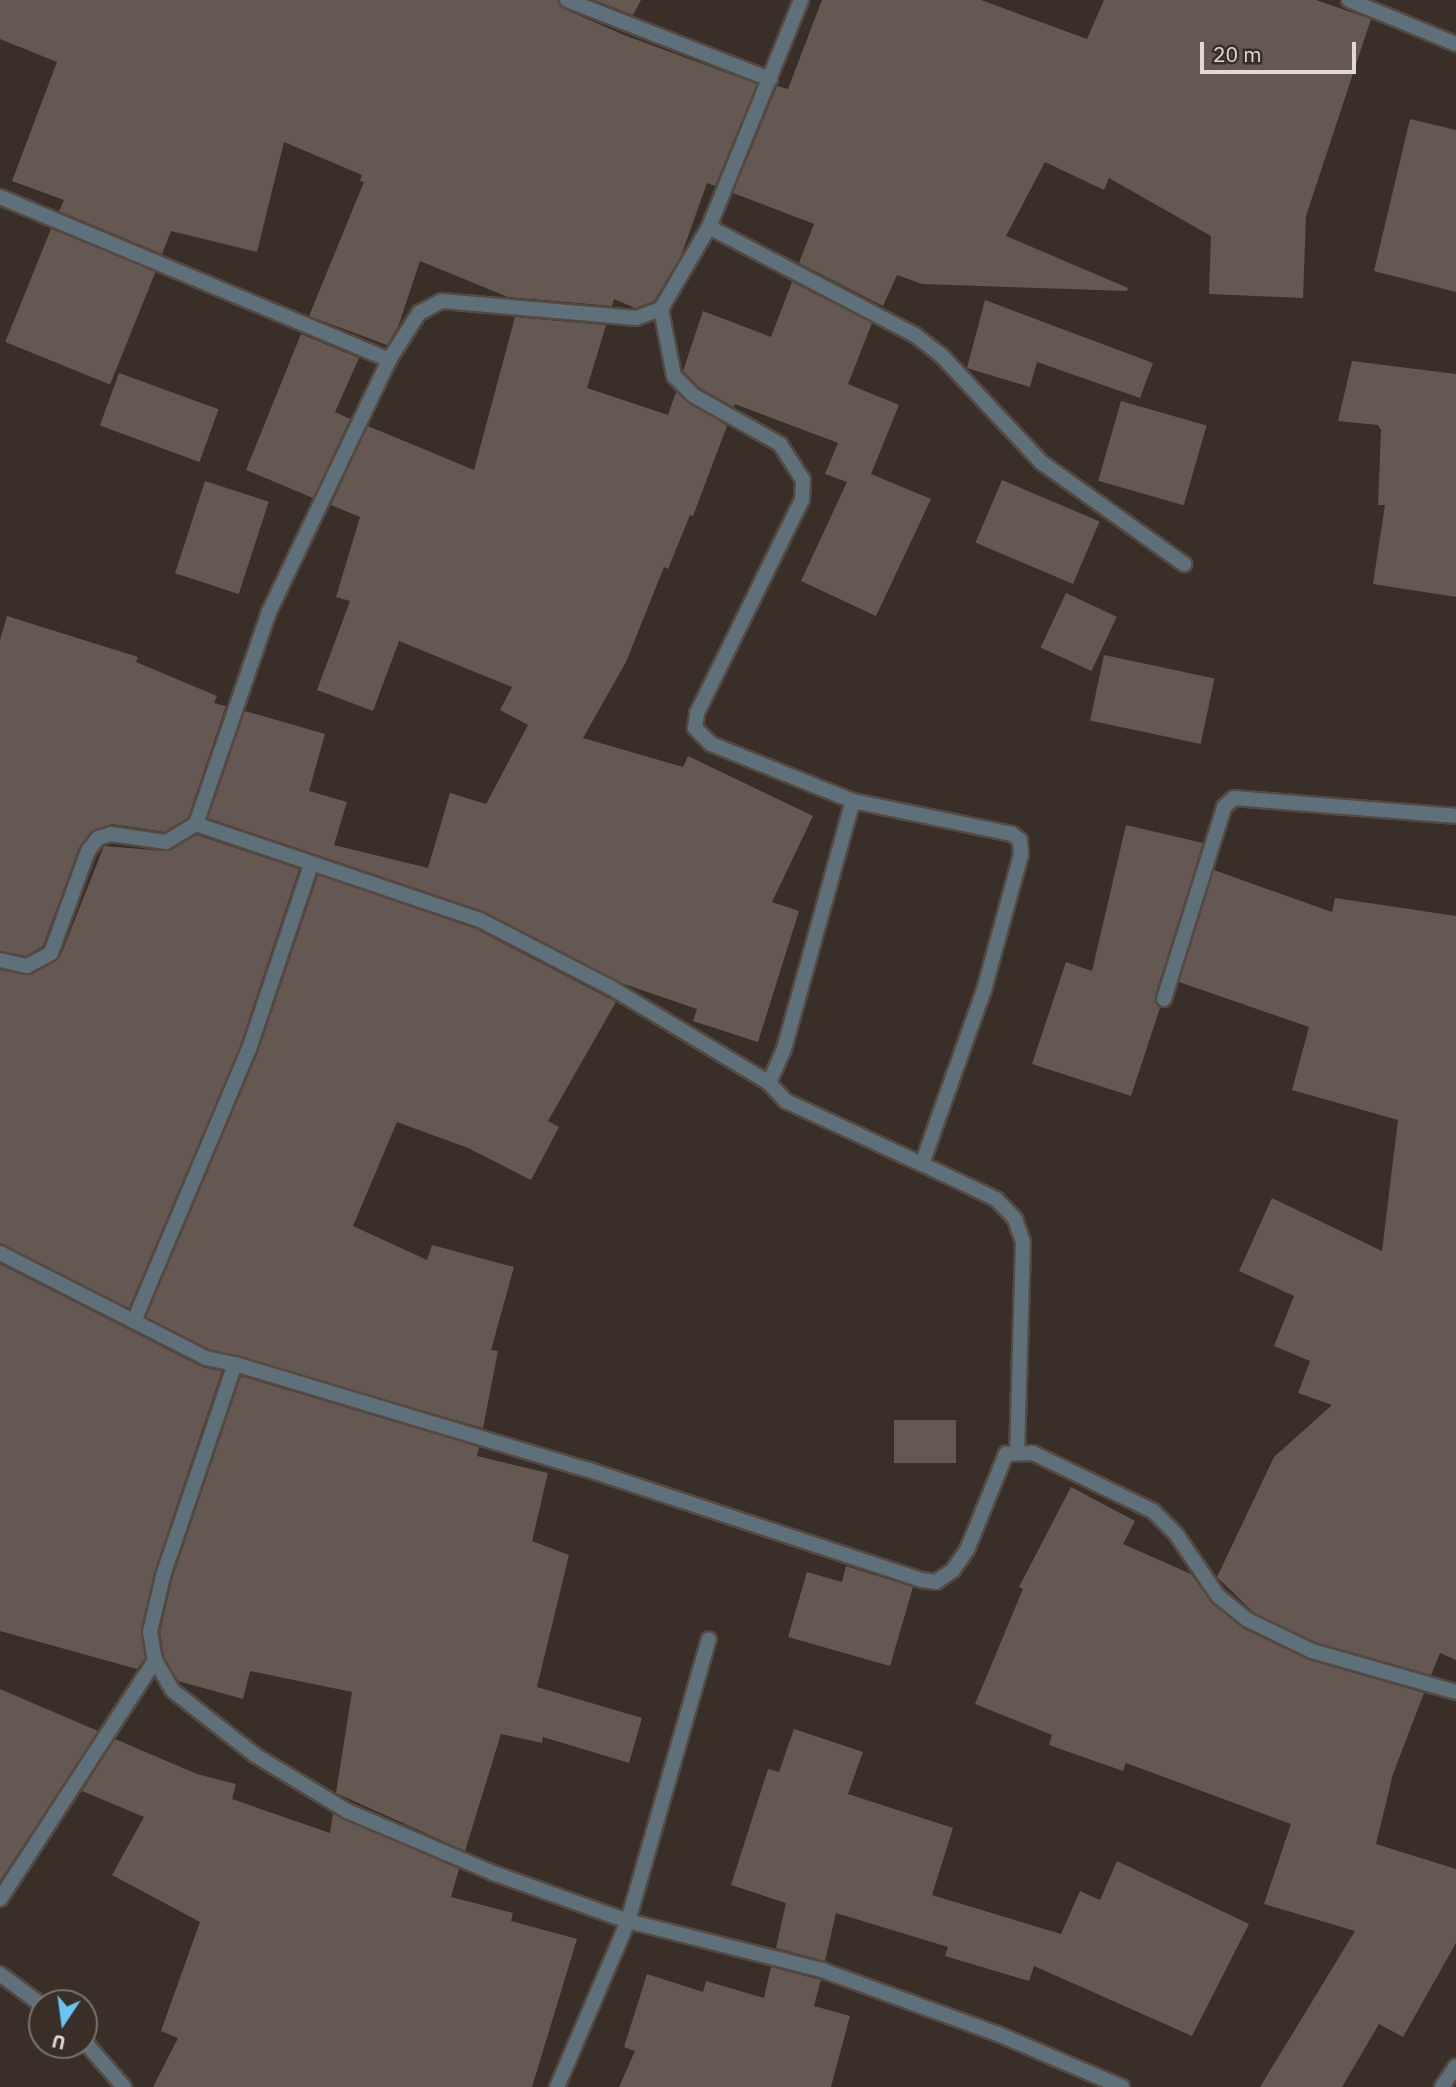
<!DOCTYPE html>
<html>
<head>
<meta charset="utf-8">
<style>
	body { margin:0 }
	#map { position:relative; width:1456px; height:2087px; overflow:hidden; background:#392e28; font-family:"IBM Plex Sans",sans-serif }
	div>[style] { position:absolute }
	.building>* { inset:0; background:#655852; transform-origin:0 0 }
	.roads { filter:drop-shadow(2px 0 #544944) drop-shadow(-2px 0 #544944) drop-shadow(0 2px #544944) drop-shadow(0 -2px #544944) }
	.minor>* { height:14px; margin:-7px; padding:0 7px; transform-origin:7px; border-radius:7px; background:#60707a }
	span { translate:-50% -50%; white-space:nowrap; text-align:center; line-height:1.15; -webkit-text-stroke:6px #392e28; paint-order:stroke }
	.north { position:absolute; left:28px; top:1989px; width:70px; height:70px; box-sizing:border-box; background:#392e28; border:2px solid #7c726d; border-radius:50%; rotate:193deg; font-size:19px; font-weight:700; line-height:28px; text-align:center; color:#e0d9d5 }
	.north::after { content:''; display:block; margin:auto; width:24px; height:32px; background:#6ac3f1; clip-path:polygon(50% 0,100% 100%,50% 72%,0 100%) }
	.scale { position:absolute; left:1200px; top:42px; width:156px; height:32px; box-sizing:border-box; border:4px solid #e0d9d5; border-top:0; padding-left:9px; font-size:21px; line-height:24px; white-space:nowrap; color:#e0d9d5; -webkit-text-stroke:5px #392e28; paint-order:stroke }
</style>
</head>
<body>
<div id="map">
	<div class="building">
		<div style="clip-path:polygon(0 0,558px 0,564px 9px,624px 35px,757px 84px,715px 186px,707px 183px,681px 256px,654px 301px,635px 308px,614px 299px,612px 306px,508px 297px,420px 261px,398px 327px,387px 345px,309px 316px,364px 182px,360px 181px,362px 175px,284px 142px,257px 252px,171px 231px,162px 254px,59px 211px,64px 200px,12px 181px,57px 62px,0 39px)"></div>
		<div style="clip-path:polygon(594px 0,641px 0,633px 15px)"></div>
		<div style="clip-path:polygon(822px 0,981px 0,1087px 39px,1104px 0,1316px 0,1371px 19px,1306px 216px,1303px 298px,1209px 294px,1211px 236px,1109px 178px,1104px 190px,1045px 162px,1006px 236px,1128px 288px,1127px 291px,922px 284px,897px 275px,883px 306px,799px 263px,814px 224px,733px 193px,777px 86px,788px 89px)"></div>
		<div style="clip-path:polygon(1410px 119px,1456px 130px,1456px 292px,1374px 271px)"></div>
		<div style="left:51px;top:229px;width:113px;height:122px;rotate:22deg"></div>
		<div style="clip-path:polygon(792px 282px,872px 323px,848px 384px,899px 405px,871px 474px,931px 499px,876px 616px,801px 581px,847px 482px,825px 474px,838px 443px,735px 404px,734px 407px,700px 388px,683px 371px,703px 311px,771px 337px)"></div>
		<div style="clip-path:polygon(985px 300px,1153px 363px,1140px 398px,1037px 362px,1030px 387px,967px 368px)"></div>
		<div style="clip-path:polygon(515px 317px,606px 325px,587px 388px,668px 415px,676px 392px,727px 426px,693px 516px,690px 515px,668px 569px,664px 567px,626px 662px,583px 738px,683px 767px,688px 756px,813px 816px,772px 902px,799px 911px,758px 1042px,693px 1021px,697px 1009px,624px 984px,483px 911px,208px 818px,245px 711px,325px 734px,309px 791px,347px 802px,334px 845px,428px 868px,450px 793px,486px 804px,528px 725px,500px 710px,512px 687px,399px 641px,373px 711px,317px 690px,350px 601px,336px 597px,360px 517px,331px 505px,368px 426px,474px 470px)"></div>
		<div style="clip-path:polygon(301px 334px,359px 358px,335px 412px,350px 419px,313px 498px,246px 470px)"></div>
		<div style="clip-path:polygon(1352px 361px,1456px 374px,1456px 597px,1373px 584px,1385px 505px,1378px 505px,1381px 430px,1378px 425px,1338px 421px)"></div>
		<div style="left:119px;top:373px;width:106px;height:56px;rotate:20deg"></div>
		<div style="left:1121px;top:401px;width:89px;height:83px;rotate:16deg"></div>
		<div style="left:1002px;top:480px;width:106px;height:68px;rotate:23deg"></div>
		<div style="left:205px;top:481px;width:67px;height:97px;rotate:18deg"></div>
		<div style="left:1066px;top:593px;width:56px;height:60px;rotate:25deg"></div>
		<div style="clip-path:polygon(7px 616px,138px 657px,136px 662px,217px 696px,214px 703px,226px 706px,188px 818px,164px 832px,112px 824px,91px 832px,79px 848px,43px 946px,26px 956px,0 951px,0 640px)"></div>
		<div style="left:1104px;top:655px;width:113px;height:67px;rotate:12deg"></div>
		<div style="clip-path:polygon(1126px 825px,1203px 843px,1155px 996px,1160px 1008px,1131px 1096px,1032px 1064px,1066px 962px,1092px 971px)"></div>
		<div style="clip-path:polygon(197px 835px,299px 869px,240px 1046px,129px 1308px,0 1243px,0 970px,31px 975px,60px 957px,104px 846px,166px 851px)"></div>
		<div style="clip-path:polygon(1214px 870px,1332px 912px,1335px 898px,1456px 916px,1456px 1660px,1440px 1653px,1431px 1675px,1315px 1642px,1253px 1612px,1217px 1577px,1274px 1457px,1332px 1405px,1298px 1393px,1310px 1361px,1274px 1346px,1294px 1296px,1239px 1271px,1272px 1198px,1382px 1251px,1398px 1120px,1292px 1090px,1309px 1027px,1179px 982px)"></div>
		<div style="clip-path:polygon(318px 875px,476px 929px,616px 1002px,548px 1121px,559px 1127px,531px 1180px,468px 1148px,397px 1122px,353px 1226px,427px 1260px,432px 1245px,514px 1267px,491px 1350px,498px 1351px,483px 1428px,209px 1349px,146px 1317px,258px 1052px)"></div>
		<div style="clip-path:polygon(0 1264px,202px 1367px,222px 1371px,154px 1573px,141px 1630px,145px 1658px,137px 1669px,0 1631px)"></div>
		<div style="clip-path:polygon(241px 1376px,479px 1447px,477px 1456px,548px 1473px,532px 1541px,569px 1555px,537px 1687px,642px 1718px,629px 1763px,543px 1737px,542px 1743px,501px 1734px,465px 1851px,336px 1793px,352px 1692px,250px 1671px,243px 1699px,178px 1681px,164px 1657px,160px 1632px,172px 1579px)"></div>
		<div style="left:894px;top:1420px;width:62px;height:43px"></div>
		<div style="clip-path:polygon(1071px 1487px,1135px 1521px,1123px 1544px,1191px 1574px,1212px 1603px,1244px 1629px,1309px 1660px,1424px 1693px,1393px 1774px,1376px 1844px,1456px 1869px,1456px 1943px,1403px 2037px,1379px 2024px,1342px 2087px,1260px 2087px,1355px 1931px,1264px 1904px,1291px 1824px,1126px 1763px,1123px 1771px,1049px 1745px,1052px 1735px,975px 1704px,1023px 1589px,1019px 1587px)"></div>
		<div style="clip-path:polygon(846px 1566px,913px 1587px,890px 1666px,788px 1637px,807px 1572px,842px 1582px)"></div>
		<div style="clip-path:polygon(0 1689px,98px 1731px,0 1881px)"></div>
		<div style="clip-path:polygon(794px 1729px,863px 1752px,848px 1794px,953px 1828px,932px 1895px,1061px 1934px,1080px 1891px,1100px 1900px,1117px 1861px,1249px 1924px,1192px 2036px,1034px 1966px,1029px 1981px,945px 1956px,948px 1947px,836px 1913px,825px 1961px,776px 1948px,786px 1903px,731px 1885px,768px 1769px,779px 1772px)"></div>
		<div style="clip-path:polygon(115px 1739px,197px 1774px,236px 1784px,232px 1799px,330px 1833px,333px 1814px,459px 1869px,451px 1897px,513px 1913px,511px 1921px,577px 1939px,532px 2087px,153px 2087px,178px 2038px,161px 2031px,200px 1922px,112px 1875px,144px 1817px,82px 1791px)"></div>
		<div style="clip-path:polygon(771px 1967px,821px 1980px,814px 2006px,850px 2016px,831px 2087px,619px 2087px,635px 2051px,624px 2047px,647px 1974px,703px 1992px,706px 1981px,764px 1998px)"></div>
	</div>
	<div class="roads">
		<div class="minor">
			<div style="left:567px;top:0;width:218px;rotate:21.3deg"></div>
			<div style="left:1349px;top:0;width:116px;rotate:22.4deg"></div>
			<div style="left:0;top:197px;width:422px;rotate:22.7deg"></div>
			<div style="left:709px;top:227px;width:233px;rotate:27.7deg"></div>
			<div style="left:915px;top:335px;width:33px;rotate:38deg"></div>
			<div style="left:941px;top:355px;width:146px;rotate:46.9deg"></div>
			<div style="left:1041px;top:462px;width:176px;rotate:35.5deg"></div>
			<div style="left:196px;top:824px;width:300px;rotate:18.7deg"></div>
			<div style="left:480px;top:920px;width:146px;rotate:27.3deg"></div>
			<div style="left:610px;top:987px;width:186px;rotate:31.1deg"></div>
			<div style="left:769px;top:1083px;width:37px;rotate:-66deg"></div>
			<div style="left:784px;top:1049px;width:257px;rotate:-74.5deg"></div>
			<div style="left:853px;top:801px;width:153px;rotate:-158.1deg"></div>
			<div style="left:711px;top:744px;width:23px;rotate:-135deg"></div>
			<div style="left:695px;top:728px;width:15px;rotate:-82deg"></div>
			<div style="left:697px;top:713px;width:237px;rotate:-63.8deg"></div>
			<div style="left:802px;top:500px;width:20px;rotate:-87deg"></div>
			<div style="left:803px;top:480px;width:43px;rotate:-122.6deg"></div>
			<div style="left:780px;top:444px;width:98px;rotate:-150.8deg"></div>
			<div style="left:694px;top:396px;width:28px;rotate:-135deg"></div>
			<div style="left:674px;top:376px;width:68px;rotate:-101deg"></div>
			<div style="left:0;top:960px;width:28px;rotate:13deg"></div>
			<div style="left:27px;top:966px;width:27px;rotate:-28deg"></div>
			<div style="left:51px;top:953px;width:109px;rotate:-70.1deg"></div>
			<div style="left:88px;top:851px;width:16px;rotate:-52deg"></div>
			<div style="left:98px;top:838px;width:14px;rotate:-17deg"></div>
			<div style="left:111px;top:834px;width:56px;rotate:8.3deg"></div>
			<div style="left:166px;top:842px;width:35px;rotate:-31deg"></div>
			<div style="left:196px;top:824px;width:224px;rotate:-71deg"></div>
			<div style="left:269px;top:612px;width:279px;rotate:-64.5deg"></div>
			<div style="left:389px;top:360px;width:56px;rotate:-57.4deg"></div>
			<div style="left:419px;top:313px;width:26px;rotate:-28deg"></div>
			<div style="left:442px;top:301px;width:195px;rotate:5deg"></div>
			<div style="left:636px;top:318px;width:27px;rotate:-20deg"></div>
			<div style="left:661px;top:309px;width:95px;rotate:-59.7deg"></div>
			<div style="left:709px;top:227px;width:245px;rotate:-67.9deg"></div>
			<div style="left:1164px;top:999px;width:201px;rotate:-72.6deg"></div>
			<div style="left:1224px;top:807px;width:13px;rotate:-42deg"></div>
			<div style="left:1234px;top:798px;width:223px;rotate:4.6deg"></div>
			<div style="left:769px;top:1083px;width:25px;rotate:47deg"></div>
			<div style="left:786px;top:1101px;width:150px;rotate:24.9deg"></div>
			<div style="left:922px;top:1164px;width:185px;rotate:-70.4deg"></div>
			<div style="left:984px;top:990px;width:140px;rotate:-74.7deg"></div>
			<div style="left:1021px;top:855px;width:15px;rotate:-94deg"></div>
			<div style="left:1020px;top:840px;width:10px;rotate:-143deg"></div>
			<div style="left:1012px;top:834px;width:162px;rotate:-168.3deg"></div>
			<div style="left:922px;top:1164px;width:82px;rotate:25.3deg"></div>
			<div style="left:996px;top:1199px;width:28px;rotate:46deg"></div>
			<div style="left:1015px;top:1219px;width:24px;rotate:71deg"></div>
			<div style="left:1023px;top:1242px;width:210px;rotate:91.6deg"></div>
			<div style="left:0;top:1253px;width:231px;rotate:27deg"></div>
			<div style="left:206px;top:1358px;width:30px;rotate:12deg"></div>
			<div style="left:235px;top:1364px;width:224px;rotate:108.8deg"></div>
			<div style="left:163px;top:1576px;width:57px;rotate:103.1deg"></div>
			<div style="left:150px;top:1632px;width:28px;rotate:80deg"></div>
			<div style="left:155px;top:1660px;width:34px;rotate:60deg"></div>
			<div style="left:172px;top:1690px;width:105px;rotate:38.1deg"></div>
			<div style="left:255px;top:1755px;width:108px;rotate:31.3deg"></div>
			<div style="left:347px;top:1811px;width:159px;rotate:23deg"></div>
			<div style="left:493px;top:1873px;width:143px;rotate:19.6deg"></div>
			<div style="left:628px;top:1921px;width:200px;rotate:14.2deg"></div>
			<div style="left:822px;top:1970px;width:187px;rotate:20deg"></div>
			<div style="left:998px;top:2034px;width:135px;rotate:23.1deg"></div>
			<div style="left:134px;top:1321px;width:295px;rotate:-67.1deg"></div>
			<div style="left:249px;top:1049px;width:194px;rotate:-71.4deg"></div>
			<div style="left:235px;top:1364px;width:366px;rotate:16.7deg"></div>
			<div style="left:586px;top:1469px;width:354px;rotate:18.3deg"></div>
			<div style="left:922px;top:1580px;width:14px;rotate:8deg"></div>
			<div style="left:936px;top:1582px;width:21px;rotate:-35deg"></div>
			<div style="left:953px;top:1570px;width:24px;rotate:-55deg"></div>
			<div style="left:967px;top:1550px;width:104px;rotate:-67.9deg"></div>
			<div style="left:1006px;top:1454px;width:27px;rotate:-2deg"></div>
			<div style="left:1033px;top:1453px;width:133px;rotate:25.8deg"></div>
			<div style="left:1153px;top:1511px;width:33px;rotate:45deg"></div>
			<div style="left:1176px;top:1534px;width:75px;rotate:55.9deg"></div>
			<div style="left:1218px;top:1596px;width:38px;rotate:39deg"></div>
			<div style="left:1248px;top:1620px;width:71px;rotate:25.8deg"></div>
			<div style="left:1312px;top:1651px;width:150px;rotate:15.9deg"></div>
			<div style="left:0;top:1899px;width:285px;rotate:-57deg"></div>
			<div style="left:0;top:1974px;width:52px;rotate:36.4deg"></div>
			<div style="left:84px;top:2041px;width:61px;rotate:49deg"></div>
			<div style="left:557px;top:2087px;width:181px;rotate:-66.8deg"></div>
			<div style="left:628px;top:1921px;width:293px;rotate:-74deg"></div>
			<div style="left:1442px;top:2087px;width:25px;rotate:-56deg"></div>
		</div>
	</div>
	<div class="north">U</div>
	<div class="scale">20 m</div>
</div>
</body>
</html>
